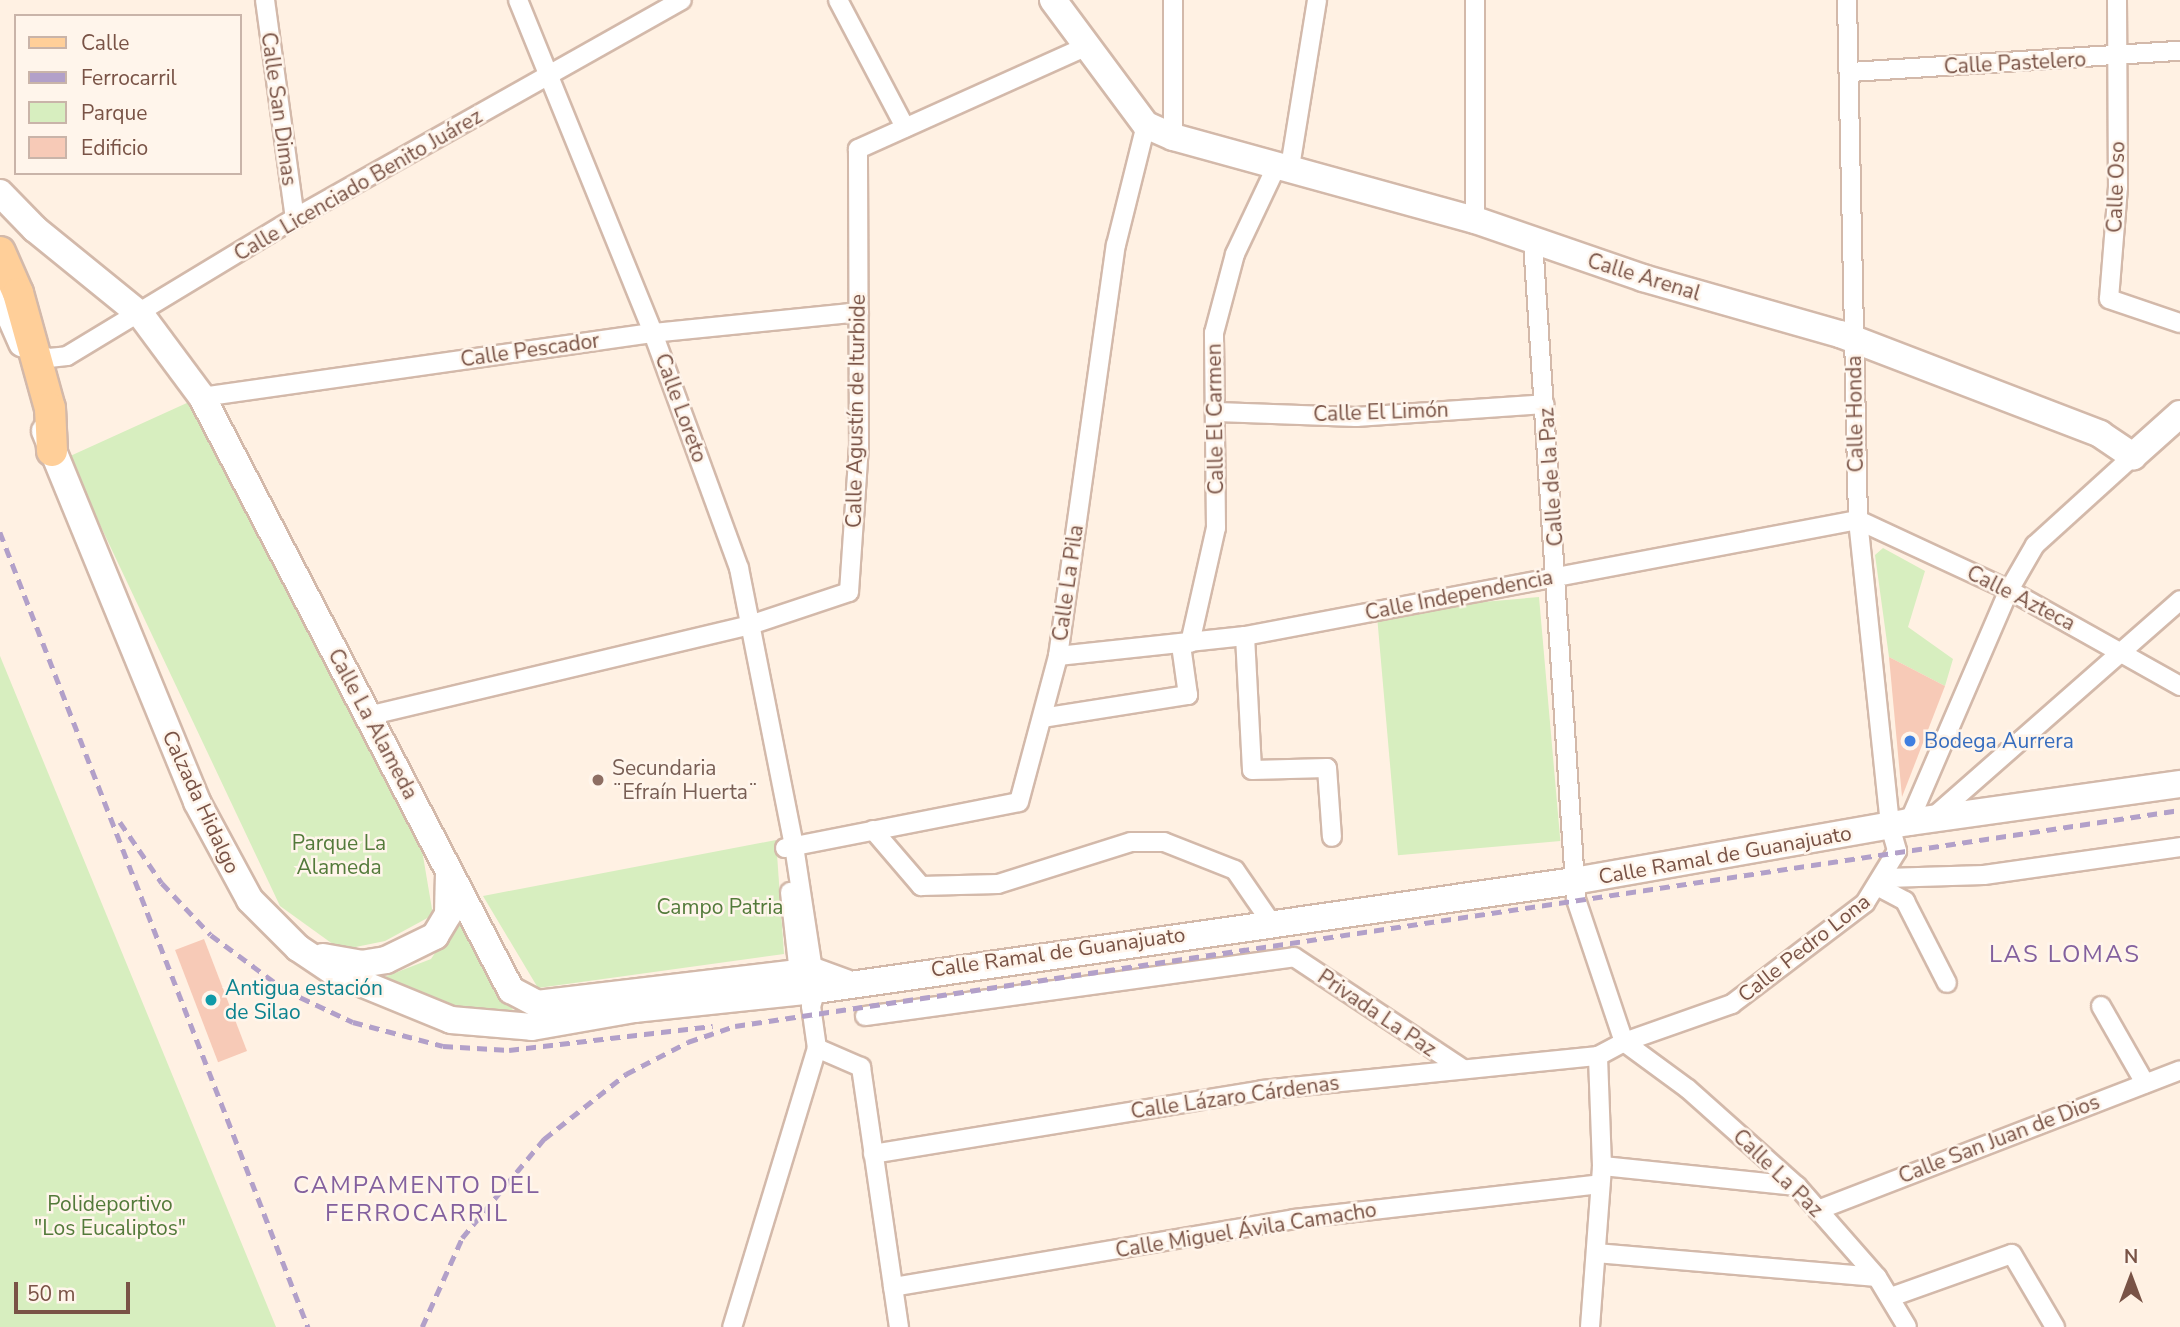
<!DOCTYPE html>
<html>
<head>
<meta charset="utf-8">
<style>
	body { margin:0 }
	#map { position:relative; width:2180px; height:1327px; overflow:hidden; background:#fff1e3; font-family:"Nunito Sans",sans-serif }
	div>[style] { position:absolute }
	.green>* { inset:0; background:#d7eebf; transform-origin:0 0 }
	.building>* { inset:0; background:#f7cab7; transform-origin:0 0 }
	.roads { filter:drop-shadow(2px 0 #d3b9aa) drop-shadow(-2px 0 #d3b9aa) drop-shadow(0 2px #d3b9aa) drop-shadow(0 -2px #d3b9aa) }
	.street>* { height:18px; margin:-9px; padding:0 9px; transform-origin:9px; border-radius:9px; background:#fff }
	.secondary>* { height:26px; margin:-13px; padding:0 13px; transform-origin:13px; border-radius:13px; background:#fff }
	.primary>* { height:30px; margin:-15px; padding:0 15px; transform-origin:15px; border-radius:15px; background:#ffcf99 }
	.rail>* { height:4.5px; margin-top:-2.25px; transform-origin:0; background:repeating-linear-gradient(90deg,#b2a0c9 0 10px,transparent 0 17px) }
	.dots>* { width:19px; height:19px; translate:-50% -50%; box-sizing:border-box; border:4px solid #fff5eb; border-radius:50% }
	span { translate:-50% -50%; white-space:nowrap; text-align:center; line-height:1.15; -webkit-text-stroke:5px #fff5eb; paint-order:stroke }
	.street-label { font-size:21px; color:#795346 }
	.shop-label { font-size:21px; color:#366cbe }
	.left { translate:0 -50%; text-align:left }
	.education-label { font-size:21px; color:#785e54 }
	.park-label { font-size:21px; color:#537a3a }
	.culture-label { font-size:21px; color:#0d838f }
	.quarter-label { font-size:24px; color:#83609e; letter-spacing:2px }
	.legend { position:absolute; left:14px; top:14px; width:228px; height:161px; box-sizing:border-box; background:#fff5eb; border:2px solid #c9b4a9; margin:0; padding:9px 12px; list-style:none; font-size:21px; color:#795346 }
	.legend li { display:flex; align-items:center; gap:14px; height:35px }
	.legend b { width:35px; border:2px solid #c9b4a9 }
	.north { position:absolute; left:2096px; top:1243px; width:70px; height:70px; -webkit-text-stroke:5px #fff5eb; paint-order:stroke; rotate:0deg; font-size:19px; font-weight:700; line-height:28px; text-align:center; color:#795346 }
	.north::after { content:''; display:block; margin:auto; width:24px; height:32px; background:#795346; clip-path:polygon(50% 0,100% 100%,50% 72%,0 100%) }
	.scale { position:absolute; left:14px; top:1282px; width:116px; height:32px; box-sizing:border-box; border:4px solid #795346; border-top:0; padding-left:9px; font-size:21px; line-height:24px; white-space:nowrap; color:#795346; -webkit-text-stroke:5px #fff5eb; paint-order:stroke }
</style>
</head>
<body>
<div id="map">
	<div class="green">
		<div style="clip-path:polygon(189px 402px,422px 850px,433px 915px,385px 941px,341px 950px,280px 906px,68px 457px)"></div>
		<div style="clip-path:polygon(1883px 548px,1925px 571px,1908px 627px,1953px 659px,1945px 686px,1889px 657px,1875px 555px)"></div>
		<div style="left:1539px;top:597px;width:245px;height:163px;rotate:85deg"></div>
		<div style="clip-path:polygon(0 656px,276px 1327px,0 1327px)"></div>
		<div style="clip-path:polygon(776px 840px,784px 954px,538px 988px,483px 896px)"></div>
		<div style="clip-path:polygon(464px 909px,489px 965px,516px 1016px,452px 1011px,379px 979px,431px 959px)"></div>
	</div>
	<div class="building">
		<div style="clip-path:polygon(1889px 657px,1945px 686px,1902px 797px)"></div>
		<div style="left:204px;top:939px;width:120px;height:31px;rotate:69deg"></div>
	</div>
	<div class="roads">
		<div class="street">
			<div style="left:265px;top:0;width:220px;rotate:82.2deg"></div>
			<div style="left:518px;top:0;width:359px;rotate:67.9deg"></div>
			<div style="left:653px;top:333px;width:250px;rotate:69.9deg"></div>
			<div style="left:739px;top:568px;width:283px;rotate:78.8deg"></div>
			<div style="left:794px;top:846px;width:146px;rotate:81.3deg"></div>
			<div style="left:816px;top:990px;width:17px;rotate:107deg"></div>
			<div style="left:811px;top:1006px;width:42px;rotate:81.9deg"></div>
			<div style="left:817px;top:1048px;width:292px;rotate:106.9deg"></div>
			<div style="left:838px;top:0;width:144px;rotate:62.2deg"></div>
			<div style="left:1173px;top:0;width:137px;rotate:90deg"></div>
			<div style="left:1847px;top:0;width:520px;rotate:88.79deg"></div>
			<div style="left:1858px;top:520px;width:308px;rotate:84deg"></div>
			<div style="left:1890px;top:826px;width:26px;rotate:74deg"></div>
			<div style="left:1897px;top:851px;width:61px;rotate:121.6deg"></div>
			<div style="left:1865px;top:903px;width:167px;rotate:142.8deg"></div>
			<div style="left:1732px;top:1004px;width:114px;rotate:160.6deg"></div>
			<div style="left:1624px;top:1042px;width:79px;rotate:36.3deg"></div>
			<div style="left:1688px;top:1089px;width:146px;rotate:41.7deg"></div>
			<div style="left:1797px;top:1186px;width:121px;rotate:48.7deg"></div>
			<div style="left:1877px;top:1277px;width:58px;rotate:59deg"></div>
			<div style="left:2117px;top:0;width:187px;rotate:89.7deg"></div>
			<div style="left:2118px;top:187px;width:112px;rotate:94.6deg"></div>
			<div style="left:2109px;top:299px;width:75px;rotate:18.7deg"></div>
			<div style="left:1851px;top:72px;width:330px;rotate:-3.7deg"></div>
			<div style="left:1290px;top:167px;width:169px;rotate:-80.8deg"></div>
			<div style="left:1475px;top:220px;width:220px;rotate:-90deg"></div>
			<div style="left:33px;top:351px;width:17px;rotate:24deg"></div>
			<div style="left:49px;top:358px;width:18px;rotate:-6deg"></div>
			<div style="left:67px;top:356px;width:267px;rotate:-31.2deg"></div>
			<div style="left:295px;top:218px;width:444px;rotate:-29.4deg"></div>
			<div style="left:202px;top:397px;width:456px;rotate:-8.1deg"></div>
			<div style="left:653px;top:333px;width:207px;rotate:-5.8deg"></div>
			<div style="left:1217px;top:412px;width:139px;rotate:2.1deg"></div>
			<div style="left:1356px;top:417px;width:189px;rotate:-3.9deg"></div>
			<div style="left:1245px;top:636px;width:134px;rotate:87deg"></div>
			<div style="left:1252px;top:770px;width:75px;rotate:-1.5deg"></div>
			<div style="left:1327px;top:768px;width:69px;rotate:85.9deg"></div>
			<div style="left:1190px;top:643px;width:118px;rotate:-77.3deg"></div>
			<div style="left:1216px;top:528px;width:195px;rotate:-90.6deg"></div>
			<div style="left:1214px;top:333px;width:82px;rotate:-75.1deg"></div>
			<div style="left:1235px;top:254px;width:101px;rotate:-64.7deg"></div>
			<div style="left:1058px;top:656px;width:188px;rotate:-6.1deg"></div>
			<div style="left:1245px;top:636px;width:624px;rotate:-10.72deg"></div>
			<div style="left:1858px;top:520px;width:166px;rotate:24.9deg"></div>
			<div style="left:2009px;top:590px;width:196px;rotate:29.3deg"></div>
			<div style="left:368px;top:716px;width:396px;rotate:-13.4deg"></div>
			<div style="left:753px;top:624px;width:101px;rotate:-18.4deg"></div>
			<div style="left:849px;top:592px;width:145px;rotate:-86.1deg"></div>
			<div style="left:859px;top:447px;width:298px;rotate:-90.2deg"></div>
			<div style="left:858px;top:149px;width:249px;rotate:-24.2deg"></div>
			<div style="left:1042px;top:718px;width:148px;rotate:-9deg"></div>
			<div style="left:1188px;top:695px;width:50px;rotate:-98deg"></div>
			<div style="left:1930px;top:820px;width:333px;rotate:-41.3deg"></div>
			<div style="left:1909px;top:822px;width:253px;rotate:-66.7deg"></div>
			<div style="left:2009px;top:590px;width:52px;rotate:-60deg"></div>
			<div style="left:2035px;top:545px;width:132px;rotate:-42.2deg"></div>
			<div style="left:873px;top:830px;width:74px;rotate:49.4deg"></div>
			<div style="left:921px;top:886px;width:77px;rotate:-1.5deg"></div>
			<div style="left:998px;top:884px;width:139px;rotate:-17.5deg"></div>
			<div style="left:1131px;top:842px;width:33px"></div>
			<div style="left:1164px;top:842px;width:76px;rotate:21.5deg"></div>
			<div style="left:1235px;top:870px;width:62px;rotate:55.5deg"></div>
			<div style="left:785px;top:848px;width:238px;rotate:-11.1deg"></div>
			<div style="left:1019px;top:802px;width:151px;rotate:-75deg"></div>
			<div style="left:1058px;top:656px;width:415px;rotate:-82deg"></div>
			<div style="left:1116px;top:245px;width:124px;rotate:-76deg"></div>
			<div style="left:1886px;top:878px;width:98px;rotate:-1.8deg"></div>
			<div style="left:1984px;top:875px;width:198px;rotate:-8.1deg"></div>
			<div style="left:1879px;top:887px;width:30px;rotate:28deg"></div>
			<div style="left:1905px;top:901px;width:92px;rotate:62.9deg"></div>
			<div style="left:790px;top:892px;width:91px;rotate:83.7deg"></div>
			<div style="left:2101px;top:1006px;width:89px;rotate:60.3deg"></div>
			<div style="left:865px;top:1016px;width:433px;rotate:-7.8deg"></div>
			<div style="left:1294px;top:957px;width:201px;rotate:33.5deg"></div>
			<div style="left:817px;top:1048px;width:48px;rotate:23.4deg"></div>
			<div style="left:861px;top:1067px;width:263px;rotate:81.7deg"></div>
			<div style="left:873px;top:1154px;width:394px;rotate:-9.3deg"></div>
			<div style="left:1262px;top:1090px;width:338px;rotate:-5.8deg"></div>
			<div style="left:1598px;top:1056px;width:30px;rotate:-28deg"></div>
			<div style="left:1624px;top:1042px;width:151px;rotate:-108.6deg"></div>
			<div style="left:1576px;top:899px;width:659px;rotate:-93.74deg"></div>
			<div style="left:1602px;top:1166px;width:196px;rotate:5.9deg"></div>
			<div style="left:1818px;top:1210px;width:388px;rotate:-21.1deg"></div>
			<div style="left:1596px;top:1253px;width:282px;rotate:4.9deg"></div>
			<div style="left:893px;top:1287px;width:407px;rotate:-9.6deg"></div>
			<div style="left:1294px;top:1219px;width:308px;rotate:-6.5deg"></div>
			<div style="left:1891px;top:1297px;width:128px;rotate:-19.6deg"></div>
			<div style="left:2012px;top:1254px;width:85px;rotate:59.5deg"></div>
			<div style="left:1590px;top:1327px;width:161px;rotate:-85.7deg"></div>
			<div style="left:1602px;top:1166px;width:110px;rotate:-92.1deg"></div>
		</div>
		<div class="secondary">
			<div style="left:1053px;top:0;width:156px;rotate:53.4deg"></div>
			<div style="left:1146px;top:125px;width:30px;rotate:24deg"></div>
			<div style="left:1173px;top:137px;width:313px;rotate:15.4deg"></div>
			<div style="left:1475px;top:220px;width:178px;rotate:19deg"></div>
			<div style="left:1643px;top:278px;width:205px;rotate:15.9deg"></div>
			<div style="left:1840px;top:334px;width:279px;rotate:21deg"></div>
			<div style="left:2100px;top:434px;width:40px;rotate:34deg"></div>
			<div style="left:2133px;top:456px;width:63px;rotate:-41.8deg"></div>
			<div style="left:0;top:193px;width:50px;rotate:45.8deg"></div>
			<div style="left:35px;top:229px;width:136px;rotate:39.1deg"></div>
			<div style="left:141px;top:315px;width:102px;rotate:53.4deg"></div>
			<div style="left:202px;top:397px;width:669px;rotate:62.48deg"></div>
			<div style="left:511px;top:990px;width:30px;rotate:28deg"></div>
			<div style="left:537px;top:1004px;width:278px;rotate:-6.8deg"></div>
			<div style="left:813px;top:971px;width:35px;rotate:20deg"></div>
			<div style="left:0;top:293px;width:55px;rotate:66.3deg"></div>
			<div style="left:45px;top:431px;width:401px;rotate:67.7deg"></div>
			<div style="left:197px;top:802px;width:111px;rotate:61.6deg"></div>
			<div style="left:250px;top:900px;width:68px;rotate:45deg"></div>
			<div style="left:298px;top:948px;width:43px;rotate:33.7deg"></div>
			<div style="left:334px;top:972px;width:126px;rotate:22.3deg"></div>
			<div style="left:451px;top:1020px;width:81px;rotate:4.9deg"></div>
			<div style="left:532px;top:1027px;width:104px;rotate:-10deg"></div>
			<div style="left:634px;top:1009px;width:183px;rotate:-6deg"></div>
			<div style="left:816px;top:990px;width:766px;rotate:-8.18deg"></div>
			<div style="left:1574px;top:881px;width:340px;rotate:-10deg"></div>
			<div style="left:1909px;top:822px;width:274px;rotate:-8deg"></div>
			<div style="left:323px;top:957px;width:39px;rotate:10deg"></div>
			<div style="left:361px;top:964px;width:25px;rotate:-9deg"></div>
			<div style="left:386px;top:960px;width:55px;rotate:-26.1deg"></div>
			<div style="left:435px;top:936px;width:26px;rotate:-59deg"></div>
			<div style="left:448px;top:914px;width:40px;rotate:-88.6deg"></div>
		</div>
		<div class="primary">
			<div style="left:0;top:252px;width:45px;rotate:66.3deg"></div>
			<div style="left:18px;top:293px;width:119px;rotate:74.5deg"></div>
			<div style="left:50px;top:408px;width:43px;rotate:87.3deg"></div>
		</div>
	</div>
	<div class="rail">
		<div style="left:0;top:532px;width:853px;rotate:68.82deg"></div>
		<div style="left:120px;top:822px;width:74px;rotate:55.5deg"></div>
		<div style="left:162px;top:883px;width:71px;rotate:46.7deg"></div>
		<div style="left:211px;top:935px;width:92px;rotate:36.6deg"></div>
		<div style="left:285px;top:990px;width:75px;rotate:25.2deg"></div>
		<div style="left:353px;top:1022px;width:93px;rotate:14.9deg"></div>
		<div style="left:443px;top:1046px;width:66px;rotate:3.5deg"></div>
		<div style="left:509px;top:1050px;width:205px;rotate:-6.7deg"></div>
		<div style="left:422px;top:1327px;width:98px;rotate:-65.8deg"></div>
		<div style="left:462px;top:1238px;width:129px;rotate:-50.4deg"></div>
		<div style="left:544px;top:1139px;width:105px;rotate:-38.4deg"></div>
		<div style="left:626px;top:1074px;width:70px;rotate:-27.3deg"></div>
		<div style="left:688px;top:1042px;width:50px;rotate:-18.8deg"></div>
		<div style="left:735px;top:1026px;width:1461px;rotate:-8.5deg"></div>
	</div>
	<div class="dots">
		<div style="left:1910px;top:741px;background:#3f7fe0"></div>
		<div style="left:598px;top:780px;background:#8d6e63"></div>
		<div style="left:211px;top:1000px;background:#0f9aa8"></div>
	</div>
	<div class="street-label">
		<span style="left:2015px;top:63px;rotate:-3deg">Calle Pastelero</span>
		<span style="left:279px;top:109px;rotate:82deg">Calle San Dimas</span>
		<span style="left:358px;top:185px;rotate:-30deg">Calle Licenciado Benito Juárez</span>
		<span style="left:2116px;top:187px;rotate:-88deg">Calle Oso</span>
		<span style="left:1644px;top:277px;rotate:17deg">Calle Arenal</span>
		<span style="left:530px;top:350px;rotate:-8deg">Calle Pescador</span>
		<span style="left:681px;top:408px;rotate:70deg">Calle Loreto</span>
		<span style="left:856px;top:411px;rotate:-89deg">Calle Agustín de Iturbide</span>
		<span style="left:1381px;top:412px;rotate:-2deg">Calle El Limón</span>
		<span style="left:1855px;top:414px;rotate:-91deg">Calle Honda</span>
		<span style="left:1215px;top:419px;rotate:-91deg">Calle El Carmen</span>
		<span style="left:1551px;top:477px;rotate:-94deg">Calle de la Paz</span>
		<span style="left:1068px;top:583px;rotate:-82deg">Calle La Pila</span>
		<span style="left:1459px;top:595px;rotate:-11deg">Calle Independencia</span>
		<span style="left:2021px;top:598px;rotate:27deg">Calle Azteca</span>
		<span style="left:373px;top:724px;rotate:62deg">Calle La Alameda</span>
		<span style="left:201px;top:802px;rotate:65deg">Calzada Hidalgo</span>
		<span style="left:1725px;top:855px;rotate:-10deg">Calle Ramal de Guanajuato</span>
		<span style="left:1804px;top:948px;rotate:-38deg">Calle Pedro Lona</span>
		<span style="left:1058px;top:952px;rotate:-8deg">Calle Ramal de Guanajuato</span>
		<span style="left:1377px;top:1013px;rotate:34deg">Privada La Paz</span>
		<span style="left:1235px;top:1097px;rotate:-8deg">Calle Lázaro Cárdenas</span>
		<span style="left:1999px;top:1139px;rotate:-21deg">Calle San Juan de Dios</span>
		<span style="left:1778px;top:1173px;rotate:44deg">Calle La Paz</span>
		<span style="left:1246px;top:1230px;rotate:-9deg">Calle Miguel Ávila Camacho</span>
	</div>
	<div class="shop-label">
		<span class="left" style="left:1924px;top:741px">Bodega Aurrera</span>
	</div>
	<div class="education-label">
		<span class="left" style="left:612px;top:780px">Secundaria<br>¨Efraín Huerta¨</span>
	</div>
	<div class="park-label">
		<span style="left:339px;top:855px">Parque La<br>Alameda</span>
		<span style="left:720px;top:907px">Campo Patria</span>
		<span style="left:110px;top:1216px">Polideportivo<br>"Los Eucaliptos"</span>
	</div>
	<div class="culture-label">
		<span class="left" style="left:225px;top:1000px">Antigua estación<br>de Silao</span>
	</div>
	<div class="quarter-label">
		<span style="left:2065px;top:955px">LAS LOMAS</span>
		<span style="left:417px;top:1200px">CAMPAMENTO DEL<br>FERROCARRIL</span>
	</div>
	<ul class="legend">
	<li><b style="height:9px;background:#ffcf99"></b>Calle</li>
	<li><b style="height:9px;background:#b2a0c9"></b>Ferrocarril</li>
	<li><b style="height:19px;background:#d7eebf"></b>Parque</li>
	<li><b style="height:19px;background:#f7cab7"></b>Edificio</li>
	</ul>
	<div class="north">N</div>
	<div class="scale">50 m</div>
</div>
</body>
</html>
